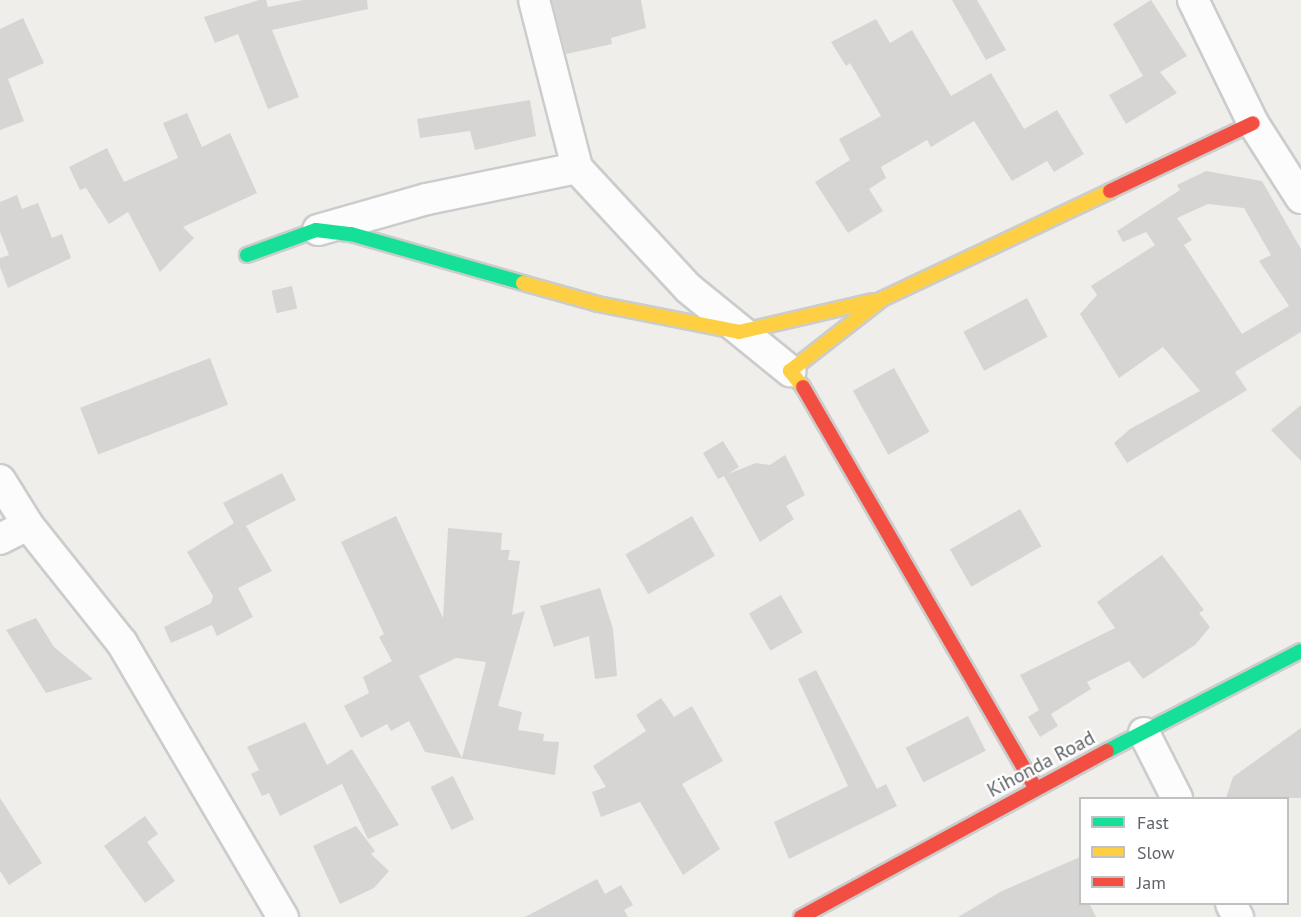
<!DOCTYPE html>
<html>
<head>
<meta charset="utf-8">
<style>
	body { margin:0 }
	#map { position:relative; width:1301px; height:917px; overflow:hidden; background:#efeeea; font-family:"PT Sans",sans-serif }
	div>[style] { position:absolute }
	.building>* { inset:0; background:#d6d5d3; transform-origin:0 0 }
	.roads { filter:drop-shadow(2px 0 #cbcccc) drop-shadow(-2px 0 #cbcccc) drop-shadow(0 2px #cbcccc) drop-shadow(0 -2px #cbcccc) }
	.street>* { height:30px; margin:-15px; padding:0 15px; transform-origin:15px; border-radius:15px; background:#fdfcfc }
	.fast>* { height:14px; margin:-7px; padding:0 7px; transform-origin:7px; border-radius:7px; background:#16e098 }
	.slow>* { height:14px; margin:-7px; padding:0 7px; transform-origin:7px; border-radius:7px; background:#ffcf43 }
	.jam>* { height:14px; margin:-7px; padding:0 7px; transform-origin:7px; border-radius:7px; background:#f24e42 }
	span { translate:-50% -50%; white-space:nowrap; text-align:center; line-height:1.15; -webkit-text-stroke:4.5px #fff; paint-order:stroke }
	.street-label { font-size:20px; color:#5f6368 }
	.legend { position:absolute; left:1079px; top:797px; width:210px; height:108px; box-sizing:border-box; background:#fff; border:2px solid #bfc1c3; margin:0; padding:8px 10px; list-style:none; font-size:18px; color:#5f6368 }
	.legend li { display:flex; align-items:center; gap:12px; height:30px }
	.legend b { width:30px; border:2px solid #bfc1c3 }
</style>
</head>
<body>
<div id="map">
	<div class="building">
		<div style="clip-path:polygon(259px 0,266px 0,268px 7px,303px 0,367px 0,368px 9px,272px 30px,299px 97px,268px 109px,238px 34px,215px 43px,204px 17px)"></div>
		<div style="clip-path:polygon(552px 0,641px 0,646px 28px,611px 38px,612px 44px,566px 54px)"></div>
		<div style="clip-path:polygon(952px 0,977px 0,1006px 50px,986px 60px)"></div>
		<div style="clip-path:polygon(1151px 0,1187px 56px,1160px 72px,1177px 93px,1126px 124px,1109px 95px,1143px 76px,1113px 24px)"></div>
		<div style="clip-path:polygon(23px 18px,44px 63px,8px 79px,24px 121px,0 130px,0 29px)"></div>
		<div style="clip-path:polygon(876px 19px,890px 43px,912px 30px,951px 96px,991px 73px,1024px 129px,1057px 110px,1084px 154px,1054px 172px,1047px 161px,1012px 181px,974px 121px,931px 147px,927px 140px,881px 167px,886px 178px,869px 189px,883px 211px,848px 233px,815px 182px,850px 160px,839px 139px,881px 116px,850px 63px,846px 66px,831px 42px)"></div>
		<div style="clip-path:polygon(530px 100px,536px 136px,475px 150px,470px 131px,420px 138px,417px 119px)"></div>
		<div style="clip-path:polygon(187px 113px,202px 147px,230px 133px,257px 193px,183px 227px,194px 238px,160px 272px,128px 212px,109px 224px,86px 188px,80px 190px,69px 167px,107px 148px,124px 182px,178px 158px,163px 123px)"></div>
		<div style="clip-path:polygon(evenodd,1206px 171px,1262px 181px,1301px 249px,1301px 332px,1235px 372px,1247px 390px,1127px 463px,1114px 443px,1130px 429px,1200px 391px,1163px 347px,1119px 378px,1080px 314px,1097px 295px,1091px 286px,1155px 245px,1146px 232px,1123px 242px,1117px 231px,1180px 190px,1177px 185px,1206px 171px,1208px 204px,1244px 208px,1271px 255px,1259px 261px,1289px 306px,1242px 334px,1184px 245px,1192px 240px,1177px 218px,1208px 204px)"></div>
		<div style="clip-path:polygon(17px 195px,22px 209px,38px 203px,52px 238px,62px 234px,71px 258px,8px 288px,0 267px,0 258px,9px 255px,0 232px,0 202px)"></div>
		<div style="left:292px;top:286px;width:23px;height:21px;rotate:77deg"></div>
		<div style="left:1027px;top:298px;width:44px;height:72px;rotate:62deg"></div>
		<div style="left:210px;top:358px;width:50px;height:139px;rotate:69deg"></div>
		<div style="left:894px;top:368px;width:73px;height:47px;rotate:61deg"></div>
		<div style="clip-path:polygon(1301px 405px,1301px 461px,1271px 430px)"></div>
		<div style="clip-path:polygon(723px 441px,739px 467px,728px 474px,756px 463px,770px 465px,785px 455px,805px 495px,786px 506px,794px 519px,760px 542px,724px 476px,718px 479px,703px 453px)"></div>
		<div style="clip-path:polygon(282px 473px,296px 500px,246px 526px,272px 571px,238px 588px,253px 617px,217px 636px,212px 625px,171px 643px,164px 627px,211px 603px,213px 596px,187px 552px,234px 523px,223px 503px)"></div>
		<div style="left:1020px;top:509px;width:43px;height:81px;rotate:60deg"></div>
		<div style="clip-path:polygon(evenodd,396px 516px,443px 618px,448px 528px,502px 533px,501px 550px,510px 550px,508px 560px,520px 561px,512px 615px,525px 611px,498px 706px,522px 712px,518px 730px,544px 734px,543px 741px,559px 742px,555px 775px,425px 752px,409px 721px,391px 731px,387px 724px,361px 738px,344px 706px,369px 693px,363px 677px,392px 661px,379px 637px,384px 634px,341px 542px,396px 516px,456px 658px,486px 662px,462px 758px,419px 676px,456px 658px)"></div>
		<div style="left:692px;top:516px;width:46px;height:77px;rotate:60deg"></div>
		<div style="clip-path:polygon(1162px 555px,1204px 610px,1199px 613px,1210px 627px,1195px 645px,1143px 679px,1129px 661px,1087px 682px,1091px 689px,1051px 714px,1058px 726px,1040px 737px,1028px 717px,1039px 710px,1020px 675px,1115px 628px,1097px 602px)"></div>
		<div style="clip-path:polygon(600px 588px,613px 629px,617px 676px,595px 679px,589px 636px,554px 647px,540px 606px)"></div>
		<div style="left:781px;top:595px;width:43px;height:37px;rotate:60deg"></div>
		<div style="clip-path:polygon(36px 618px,54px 647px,93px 679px,46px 693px,6px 630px)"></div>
		<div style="clip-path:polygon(816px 670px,877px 789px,886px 784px,897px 806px,789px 859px,774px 822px,848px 786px,798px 679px)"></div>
		<div style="clip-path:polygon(661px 698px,674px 717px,692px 706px,723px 761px,682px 784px,720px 849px,683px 875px,640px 802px,601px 817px,592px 792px,606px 787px,593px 766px,646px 731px,636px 715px)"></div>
		<div style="left:968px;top:716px;width:39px;height:70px;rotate:63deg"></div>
		<div style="clip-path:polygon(305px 722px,327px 765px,352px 749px,399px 825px,368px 839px,342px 784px,280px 816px,269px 793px,262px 796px,251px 774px,259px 770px,247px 747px)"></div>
		<div style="clip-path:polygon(1301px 728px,1301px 798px,1226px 798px,1233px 777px)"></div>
		<div style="left:453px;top:776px;width:48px;height:25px;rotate:64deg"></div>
		<div style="clip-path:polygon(0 798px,42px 863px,9px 885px,0 871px)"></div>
		<div style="clip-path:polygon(145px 816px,158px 834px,147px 842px,175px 881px,145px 903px,104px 846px)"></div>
		<div style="clip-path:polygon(356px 826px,375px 851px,371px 854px,389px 871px,374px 888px,340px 904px,313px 846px)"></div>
		<div style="clip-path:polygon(1080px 857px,1080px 903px,1089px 903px,1096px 917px,958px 917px,1002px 891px)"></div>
		<div style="clip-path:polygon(597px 879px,605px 894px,621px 885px,633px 905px,624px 910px,628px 917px,525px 917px)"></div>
	</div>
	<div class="roads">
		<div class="street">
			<div style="left:534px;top:0;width:173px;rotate:75.6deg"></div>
			<div style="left:577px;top:168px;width:163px;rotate:47.2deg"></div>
			<div style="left:688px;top:288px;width:132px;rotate:39.1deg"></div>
			<div style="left:1193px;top:0;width:137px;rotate:64deg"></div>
			<div style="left:1253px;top:123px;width:89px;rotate:57.4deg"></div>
			<div style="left:318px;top:230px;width:113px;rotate:-15.9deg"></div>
			<div style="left:427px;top:199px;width:153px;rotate:-11.7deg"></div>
			<div style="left:0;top:480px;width:53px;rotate:58.1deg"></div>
			<div style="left:28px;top:525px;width:151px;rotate:51.5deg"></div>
			<div style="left:122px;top:643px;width:318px;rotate:59.6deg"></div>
			<div style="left:0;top:539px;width:31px;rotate:-27deg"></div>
			<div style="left:1144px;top:733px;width:73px;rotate:63.1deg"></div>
			<div style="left:1231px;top:904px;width:15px;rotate:62deg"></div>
		</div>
		<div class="fast">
			<div style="left:247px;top:255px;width:73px;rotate:-19.9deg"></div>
			<div style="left:316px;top:230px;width:35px;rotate:7deg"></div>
			<div style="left:351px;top:234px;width:179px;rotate:15.9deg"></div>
			<div style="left:1107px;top:751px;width:218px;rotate:-27.3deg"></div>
		</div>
		<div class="slow">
			<div style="left:523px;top:283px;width:78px;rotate:15.6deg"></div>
			<div style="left:598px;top:304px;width:144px;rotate:11.2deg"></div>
			<div style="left:739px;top:332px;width:137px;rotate:-13.1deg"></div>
			<div style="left:803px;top:387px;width:21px;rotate:-129deg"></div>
			<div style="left:790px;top:371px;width:117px;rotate:-38deg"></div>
			<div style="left:882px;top:299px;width:252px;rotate:-25.3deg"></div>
		</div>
		<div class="jam">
			<div style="left:1110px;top:191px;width:158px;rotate:-25.4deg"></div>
			<div style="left:803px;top:387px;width:463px;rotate:59.9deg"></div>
			<div style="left:801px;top:917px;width:348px;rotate:-28.5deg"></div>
		</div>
	</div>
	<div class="street-label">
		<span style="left:1041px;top:764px;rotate:-28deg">Kihonda Road</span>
	</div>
	<ul class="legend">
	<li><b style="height:8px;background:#16e098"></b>Fast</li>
	<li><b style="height:8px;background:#ffcf43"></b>Slow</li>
	<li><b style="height:8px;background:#f24e42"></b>Jam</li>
	</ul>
</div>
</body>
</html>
